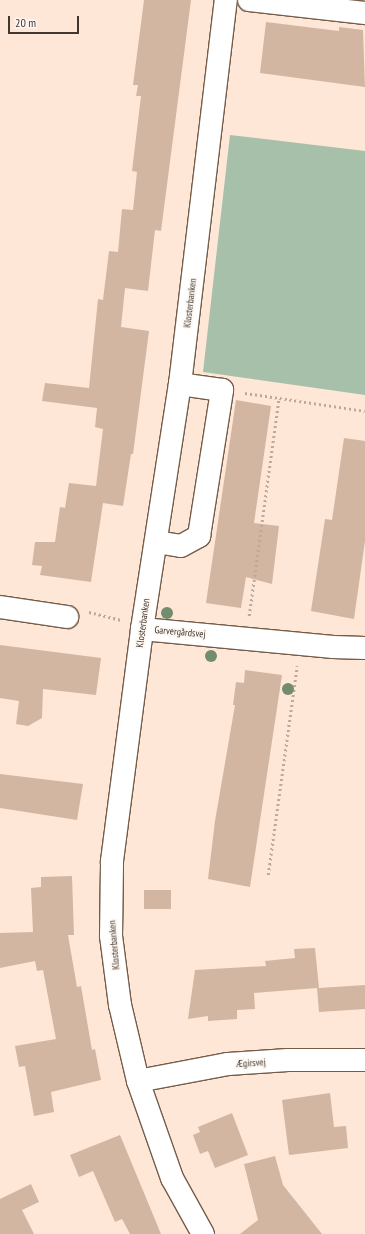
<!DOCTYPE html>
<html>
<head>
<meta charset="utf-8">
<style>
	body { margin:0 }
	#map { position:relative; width:365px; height:1234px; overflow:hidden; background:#fee7d6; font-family:"PT Sans Narrow",sans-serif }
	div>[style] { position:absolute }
	.green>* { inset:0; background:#a7c0aa }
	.building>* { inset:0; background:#d2b6a2; transform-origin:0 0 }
	.path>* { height:2.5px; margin-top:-1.25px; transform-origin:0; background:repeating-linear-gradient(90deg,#bca99b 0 2px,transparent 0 5px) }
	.roads { filter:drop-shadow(1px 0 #745c4a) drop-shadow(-1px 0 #745c4a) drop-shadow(0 1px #745c4a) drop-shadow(0 -1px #745c4a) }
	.minor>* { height:22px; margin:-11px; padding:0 11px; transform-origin:11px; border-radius:11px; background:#fff }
	.trees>* { width:12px; height:12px; margin:-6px; border-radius:50%; background:#728c6e }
	span { translate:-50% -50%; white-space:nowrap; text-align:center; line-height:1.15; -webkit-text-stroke:3.5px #fef8f3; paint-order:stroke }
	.street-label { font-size:10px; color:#42372f }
	.scale { position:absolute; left:8px; top:16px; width:71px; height:18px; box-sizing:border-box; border:2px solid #42372f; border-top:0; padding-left:5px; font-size:12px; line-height:14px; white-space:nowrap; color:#42372f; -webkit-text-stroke:3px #fef8f3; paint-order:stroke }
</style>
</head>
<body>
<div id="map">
	<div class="green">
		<div style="clip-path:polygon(230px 135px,365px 151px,365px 395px,203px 372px)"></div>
	</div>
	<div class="building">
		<div style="clip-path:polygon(144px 0,191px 0,161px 231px,155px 230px,148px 291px,125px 288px,121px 327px,149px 331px,133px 454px,131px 454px,123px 506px,103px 503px,91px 582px,40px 575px,42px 566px,32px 565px,35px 542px,55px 542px,60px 507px,65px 508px,69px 483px,96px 486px,103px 429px,95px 427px,97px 408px,42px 401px,45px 383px,89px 388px,98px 299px,103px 300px,109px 251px,118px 252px,122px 209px,133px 210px,137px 172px,132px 171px,141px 96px,136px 96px,138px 85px,133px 85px)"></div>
		<div style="clip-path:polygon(266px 22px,339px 31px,339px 27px,363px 30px,365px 87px,260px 73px)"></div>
		<div style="clip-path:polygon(236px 400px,271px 406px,254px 523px,279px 526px,272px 584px,246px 577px,241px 608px,206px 603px)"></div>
		<div style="clip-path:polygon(344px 438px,365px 441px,365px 541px,354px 619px,311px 611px,325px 519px,332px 520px)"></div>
		<div style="clip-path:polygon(0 645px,101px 658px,96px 695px,43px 689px,42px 718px,28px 726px,16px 724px,19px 701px,0 698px)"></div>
		<div style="clip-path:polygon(245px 670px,282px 675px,250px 887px,208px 879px,215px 821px,235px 705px,233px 705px,236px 682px,244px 683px)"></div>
		<div style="clip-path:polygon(0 774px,83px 784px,77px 820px,0 808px)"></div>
		<div style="clip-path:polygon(72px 876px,74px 935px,68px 935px,77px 987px,81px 986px,92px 1050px,95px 1049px,101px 1080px,51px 1092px,54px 1112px,34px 1116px,25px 1066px,19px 1067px,15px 1046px,56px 1039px,43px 970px,37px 971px,35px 961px,0 968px,0 933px,33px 932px,31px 888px,41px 887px,41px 877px)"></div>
		<div style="left:171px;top:890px;width:19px;height:27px;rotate:90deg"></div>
		<div style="clip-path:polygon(315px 948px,319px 988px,365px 985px,365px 1009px,319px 1012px,317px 988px,254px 993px,255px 1009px,237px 1010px,237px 1019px,208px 1021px,208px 1016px,188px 1019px,195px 970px,266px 966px,265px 961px,295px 958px,294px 949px)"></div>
		<div style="clip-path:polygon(330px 1093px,334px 1127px,346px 1126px,348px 1148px,289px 1155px,282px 1100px)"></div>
		<div style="clip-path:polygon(232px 1113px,248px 1155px,215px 1168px,208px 1151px,200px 1154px,193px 1135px,200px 1132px,198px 1127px)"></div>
		<div style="clip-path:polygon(120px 1135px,161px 1234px,130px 1234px,122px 1219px,115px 1222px,93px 1171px,79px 1177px,70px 1155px)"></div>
		<div style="clip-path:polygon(275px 1156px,283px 1185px,322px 1234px,240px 1234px,258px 1220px,244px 1164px)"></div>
		<div style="clip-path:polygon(31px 1184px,39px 1202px,22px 1210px,34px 1234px,0 1234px,0 1199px)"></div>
	</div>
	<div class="path">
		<div style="left:245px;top:393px;width:121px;rotate:8.5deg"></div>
		<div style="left:89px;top:612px;width:33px;rotate:14deg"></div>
		<div style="left:249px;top:616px;width:220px;rotate:-82.2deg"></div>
		<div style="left:268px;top:875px;width:211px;rotate:-82.1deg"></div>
	</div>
	<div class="roads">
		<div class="minor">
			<div style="left:249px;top:0;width:117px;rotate:6.4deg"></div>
			<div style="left:156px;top:542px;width:25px;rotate:9deg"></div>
			<div style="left:181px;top:546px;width:21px;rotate:-29deg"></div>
			<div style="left:199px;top:536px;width:148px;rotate:-81deg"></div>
			<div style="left:222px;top:390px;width:42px;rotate:-171.9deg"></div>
			<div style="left:0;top:607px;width:68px;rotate:8.5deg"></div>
			<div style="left:142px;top:629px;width:192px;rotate:5.4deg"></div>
			<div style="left:333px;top:647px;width:32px;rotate:2deg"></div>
			<div style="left:138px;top:1081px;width:92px;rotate:-10.7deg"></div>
			<div style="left:228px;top:1064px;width:60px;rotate:-3.8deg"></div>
			<div style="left:288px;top:1060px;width:77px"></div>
			<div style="left:203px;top:1234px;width:64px;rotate:-119deg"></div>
			<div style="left:172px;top:1178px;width:103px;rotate:-109.3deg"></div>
			<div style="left:138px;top:1081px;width:78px;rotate:-103.3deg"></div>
			<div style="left:120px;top:1005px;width:70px;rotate:-97.4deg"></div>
			<div style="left:111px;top:936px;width:75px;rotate:-89.2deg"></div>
			<div style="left:112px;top:861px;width:234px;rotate:-82.6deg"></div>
			<div style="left:142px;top:629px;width:248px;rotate:-81.2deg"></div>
			<div style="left:180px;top:384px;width:387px;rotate:-83.2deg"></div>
		</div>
	</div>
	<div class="trees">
		<div style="left:167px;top:613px"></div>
		<div style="left:211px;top:656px"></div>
		<div style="left:288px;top:689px"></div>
	</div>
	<div class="street-label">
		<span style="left:190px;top:303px;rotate:-83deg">Klosterbanken</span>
		<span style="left:143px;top:623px;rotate:-82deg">Klosterbanken</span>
		<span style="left:180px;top:632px;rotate:5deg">Garvergårdsvej</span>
		<span style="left:114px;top:945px;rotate:-95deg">Klosterbanken</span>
		<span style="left:251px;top:1063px;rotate:-4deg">Ægirsvej</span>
	</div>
	<div class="scale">20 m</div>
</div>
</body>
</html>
